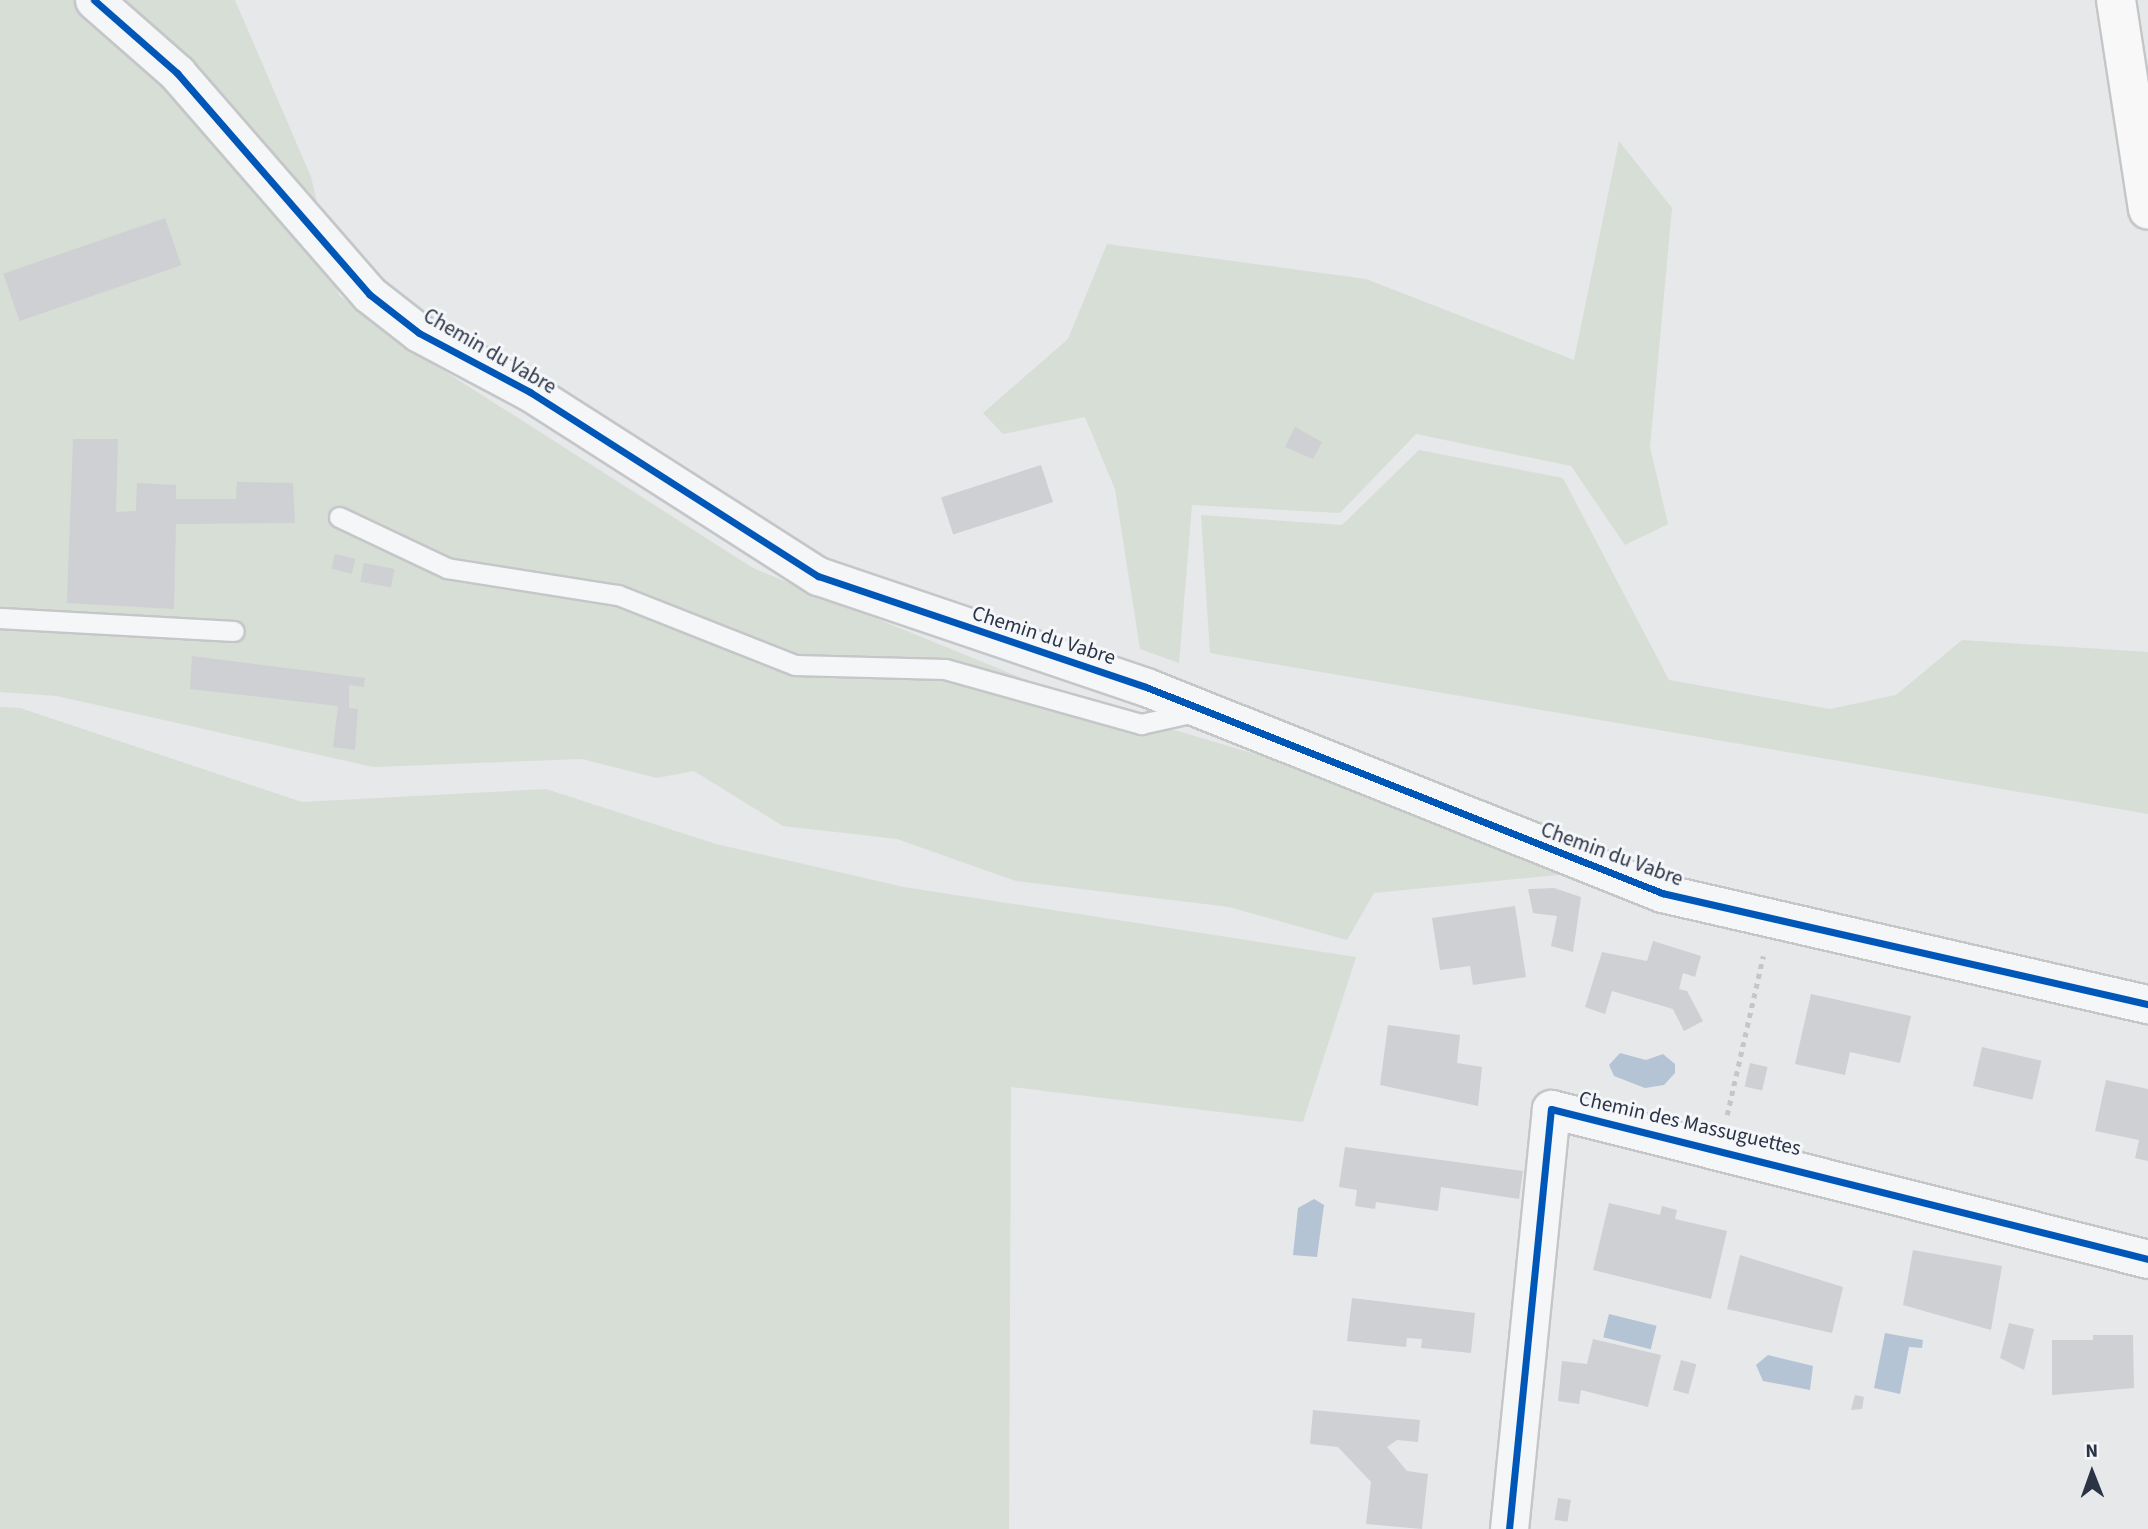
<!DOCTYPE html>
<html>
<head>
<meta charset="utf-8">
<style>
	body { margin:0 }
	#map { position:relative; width:2148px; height:1529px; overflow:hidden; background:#e6e8ea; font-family:"Source Sans 3",sans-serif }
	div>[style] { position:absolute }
	.green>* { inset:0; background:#d6ded6 }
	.water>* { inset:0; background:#b4c4d5; transform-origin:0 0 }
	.building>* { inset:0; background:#ced0d3; transform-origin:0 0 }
	.path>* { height:4.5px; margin-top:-2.25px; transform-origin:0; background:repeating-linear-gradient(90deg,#c5c6ca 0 5px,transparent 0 10px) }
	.roads { filter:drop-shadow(2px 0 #c4c6c8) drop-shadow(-2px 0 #c4c6c8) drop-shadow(0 2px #c4c6c8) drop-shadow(0 -2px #c4c6c8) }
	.lane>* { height:19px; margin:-9.5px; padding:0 9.5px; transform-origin:9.5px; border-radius:9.5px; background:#f5f6f7 }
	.street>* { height:37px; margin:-18.5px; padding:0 18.5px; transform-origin:18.5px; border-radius:18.5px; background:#f5f6f7 }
	.primary>* { height:38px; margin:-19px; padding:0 19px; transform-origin:19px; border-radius:19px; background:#f8f8f8 }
	.cycleway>* { height:7px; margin:-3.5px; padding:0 3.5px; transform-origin:3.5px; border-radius:3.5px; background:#0057b8 }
	span { translate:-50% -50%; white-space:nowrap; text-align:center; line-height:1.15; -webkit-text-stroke:6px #f4f6f9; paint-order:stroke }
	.street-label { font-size:21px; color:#2b3445 }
	.north { position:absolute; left:2057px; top:1438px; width:70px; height:70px; -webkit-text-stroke:5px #f4f6f9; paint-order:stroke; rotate:359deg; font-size:19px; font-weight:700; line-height:28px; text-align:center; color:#2b3445 }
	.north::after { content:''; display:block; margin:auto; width:24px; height:32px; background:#2b3445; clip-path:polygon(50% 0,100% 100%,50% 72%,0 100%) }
</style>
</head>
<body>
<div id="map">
	<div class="green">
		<div style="clip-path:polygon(0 0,235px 0,311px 177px,339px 295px,424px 358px,753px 568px,1080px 702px,1289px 764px,1568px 874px,1374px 893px,1347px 940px,1229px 907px,1016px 881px,897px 839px,783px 826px,694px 771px,657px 778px,582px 759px,373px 767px,57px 696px,0 692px)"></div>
		<div style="clip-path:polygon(1619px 141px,1672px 208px,1650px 447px,1668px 524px,1625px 545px,1571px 466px,1416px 434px,1340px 513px,1192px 505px,1179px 663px,1140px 649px,1115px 489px,1085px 417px,1003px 434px,983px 413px,1068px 339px,1107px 244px,1366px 279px,1574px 360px)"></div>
		<div style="clip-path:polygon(1419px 450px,1563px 478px,1669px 680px,1830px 709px,1896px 695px,1962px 640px,2148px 652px,2148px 814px,1210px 653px,1201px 515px,1342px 525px)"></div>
		<div style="clip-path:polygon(0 707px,20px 708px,302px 802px,546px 789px,716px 844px,904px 887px,1356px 957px,1303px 1122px,1011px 1087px,1009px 1529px,0 1529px)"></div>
	</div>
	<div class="water">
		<div style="clip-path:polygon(1620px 1053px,1646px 1060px,1663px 1054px,1675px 1064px,1675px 1073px,1664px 1085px,1645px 1088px,1614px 1076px,1609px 1065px)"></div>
		<div style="clip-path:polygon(1314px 1199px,1324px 1205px,1317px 1257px,1293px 1255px,1298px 1208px)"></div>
		<div style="left:1609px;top:1314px;width:49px;height:24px;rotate:14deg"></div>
		<div style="clip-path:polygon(1885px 1333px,1923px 1340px,1922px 1348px,1909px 1347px,1900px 1394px,1874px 1388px)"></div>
		<div style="clip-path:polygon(1768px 1355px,1813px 1366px,1810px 1390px,1763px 1381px,1756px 1365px)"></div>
	</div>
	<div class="building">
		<div style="left:165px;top:218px;width:50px;height:171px;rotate:71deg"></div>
		<div style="clip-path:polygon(1295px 427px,1322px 442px,1313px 459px,1285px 447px)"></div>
		<div style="clip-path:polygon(73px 439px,118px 439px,116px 512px,136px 511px,137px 483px,176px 485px,176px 499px,236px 499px,237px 482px,293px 483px,295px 523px,176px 524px,174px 609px,67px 603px)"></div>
		<div style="left:1041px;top:465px;width:39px;height:105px;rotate:72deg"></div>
		<div style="left:335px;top:554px;width:21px;height:15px;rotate:14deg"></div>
		<div style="left:364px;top:563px;width:31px;height:19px;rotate:11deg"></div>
		<div style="clip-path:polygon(192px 656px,365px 678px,364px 687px,349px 685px,349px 708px,358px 709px,355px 750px,333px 747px,338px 706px,190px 689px)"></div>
		<div style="clip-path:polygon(1554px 888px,1581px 897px,1573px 952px,1551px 946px,1557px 916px,1533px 913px,1528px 889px)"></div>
		<div style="clip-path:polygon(1515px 906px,1526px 977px,1473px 985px,1470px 966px,1440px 970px,1432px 918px)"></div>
		<div style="clip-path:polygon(1653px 941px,1701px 956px,1695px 977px,1683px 973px,1679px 989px,1687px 991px,1703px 1021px,1684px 1031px,1673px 1009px,1612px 991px,1605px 1014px,1585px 1007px,1602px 952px,1647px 961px)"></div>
		<div style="clip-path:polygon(1811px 994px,1911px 1016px,1900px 1063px,1850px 1052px,1845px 1075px,1795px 1064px)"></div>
		<div style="clip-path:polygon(1388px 1025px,1460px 1035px,1457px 1063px,1482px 1067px,1478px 1106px,1380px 1085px)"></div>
		<div style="left:1982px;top:1047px;width:61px;height:40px;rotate:13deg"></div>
		<div style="left:1750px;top:1063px;width:18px;height:24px;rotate:13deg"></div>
		<div style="clip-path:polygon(2106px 1080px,2148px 1089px,2148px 1161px,2135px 1158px,2139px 1140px,2095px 1131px)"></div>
		<div style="clip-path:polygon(1345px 1147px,1523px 1171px,1519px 1199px,1441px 1187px,1438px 1211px,1376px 1202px,1375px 1209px,1355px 1206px,1357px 1190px,1339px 1187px)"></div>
		<div style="clip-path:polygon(1609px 1203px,1660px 1215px,1662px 1206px,1677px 1210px,1675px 1219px,1727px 1231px,1711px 1299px,1593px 1270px)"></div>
		<div style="clip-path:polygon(1913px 1250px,2002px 1266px,1991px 1330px,1903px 1305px)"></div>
		<div style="clip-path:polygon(1740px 1255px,1843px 1287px,1832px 1333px,1727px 1309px)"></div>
		<div style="clip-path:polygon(1352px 1298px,1475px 1313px,1471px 1353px,1421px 1348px,1422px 1339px,1407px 1338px,1406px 1347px,1347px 1341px)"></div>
		<div style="clip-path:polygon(2009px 1323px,2034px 1329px,2024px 1370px,2000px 1358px)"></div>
		<div style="clip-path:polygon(2093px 1335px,2133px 1335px,2134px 1388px,2052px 1395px,2052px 1340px,2093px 1340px)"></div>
		<div style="clip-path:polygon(1593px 1339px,1661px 1355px,1648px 1407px,1581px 1390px,1579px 1404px,1558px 1401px,1562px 1361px,1587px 1364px)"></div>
		<div style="left:1681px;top:1360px;width:16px;height:31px;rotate:15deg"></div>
		<div style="clip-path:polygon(1855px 1395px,1864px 1397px,1862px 1409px,1851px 1410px)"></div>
		<div style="clip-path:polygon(1313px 1410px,1420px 1420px,1418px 1442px,1397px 1440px,1387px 1447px,1407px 1471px,1428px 1474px,1422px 1529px,1366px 1524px,1371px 1482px,1338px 1447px,1310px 1444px)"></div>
		<div style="left:1558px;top:1498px;width:13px;height:22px;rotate:9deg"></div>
	</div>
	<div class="path">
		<div style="left:1727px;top:1115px;width:163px;rotate:-77.2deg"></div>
	</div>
	<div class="roads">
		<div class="lane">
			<div style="left:339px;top:517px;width:119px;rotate:25.3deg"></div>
			<div style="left:447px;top:568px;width:173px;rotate:9deg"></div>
			<div style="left:618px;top:595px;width:190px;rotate:21.6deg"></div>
			<div style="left:795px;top:665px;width:150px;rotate:1.5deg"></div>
			<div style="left:945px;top:669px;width:204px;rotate:15.7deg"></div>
			<div style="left:1141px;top:724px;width:55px;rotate:-12.5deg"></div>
			<div style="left:0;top:618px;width:234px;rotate:3.2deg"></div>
		</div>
		<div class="street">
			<div style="left:94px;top:0;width:111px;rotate:41.3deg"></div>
			<div style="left:177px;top:73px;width:293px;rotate:49deg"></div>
			<div style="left:369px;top:294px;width:63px;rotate:38deg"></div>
			<div style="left:419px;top:333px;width:126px;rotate:28deg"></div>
			<div style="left:530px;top:392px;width:342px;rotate:32.6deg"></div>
			<div style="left:818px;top:576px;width:346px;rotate:18.7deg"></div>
			<div style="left:1146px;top:687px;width:556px;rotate:21.76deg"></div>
			<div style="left:1662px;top:893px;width:499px;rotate:12.9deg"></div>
			<div style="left:1509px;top:1529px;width:422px;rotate:-84.3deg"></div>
			<div style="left:1551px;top:1109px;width:616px;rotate:14.1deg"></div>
		</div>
		<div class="primary">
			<div style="left:2116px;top:0;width:212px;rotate:81.3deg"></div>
		</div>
	</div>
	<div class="cycleway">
		<div style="left:94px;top:0;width:111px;rotate:41.3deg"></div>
		<div style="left:177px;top:73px;width:293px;rotate:49deg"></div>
		<div style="left:369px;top:294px;width:63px;rotate:38deg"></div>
		<div style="left:419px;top:333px;width:126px;rotate:28deg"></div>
		<div style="left:530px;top:392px;width:342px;rotate:32.6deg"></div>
		<div style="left:818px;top:576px;width:346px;rotate:18.7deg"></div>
		<div style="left:1146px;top:687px;width:556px;rotate:21.76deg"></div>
		<div style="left:1662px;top:893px;width:499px;rotate:12.9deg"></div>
		<div style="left:1509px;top:1529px;width:422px;rotate:-84.3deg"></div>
		<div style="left:1551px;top:1109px;width:616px;rotate:14.1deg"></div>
	</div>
	<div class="street-label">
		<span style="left:490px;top:351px;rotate:30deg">Chemin du Vabre</span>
		<span style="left:1044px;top:635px;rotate:18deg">Chemin du Vabre</span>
		<span style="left:1612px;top:854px;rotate:20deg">Chemin du Vabre</span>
		<span style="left:1690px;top:1123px;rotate:13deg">Chemin des Massuguettes</span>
	</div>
	<div class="north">N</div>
</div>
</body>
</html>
